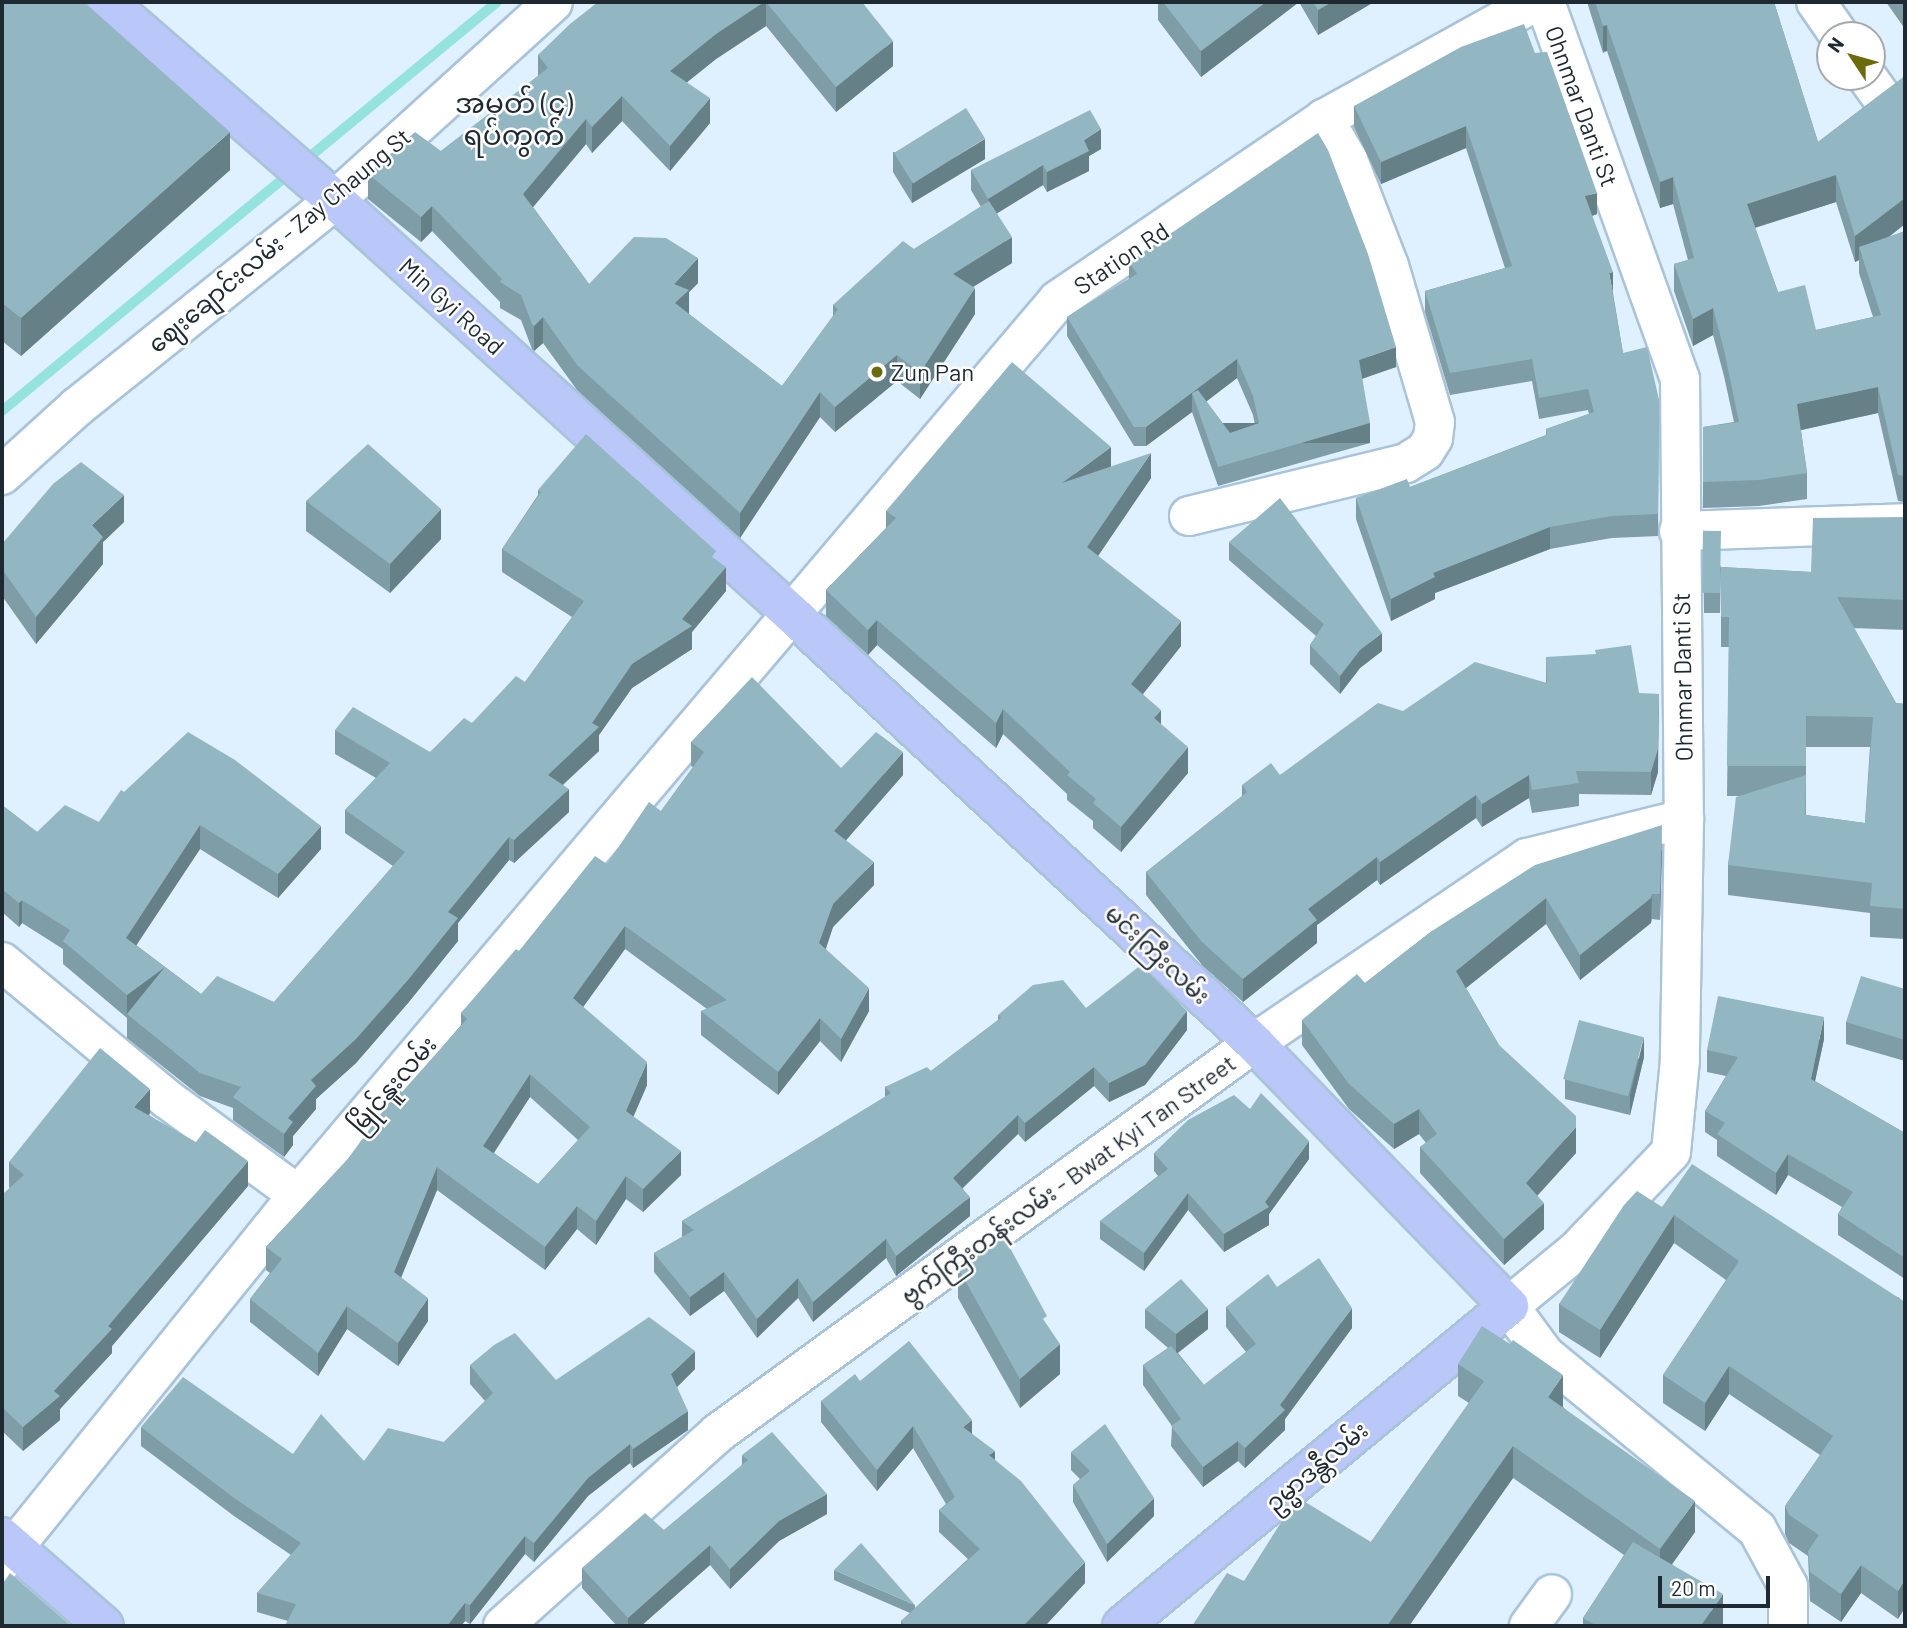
<!DOCTYPE html>
<html>
<head>
<meta charset="utf-8">
<style>
	body { margin:0 }
	#map { position:relative; width:1907px; height:1628px; overflow:hidden; background:#dff0fe; font-family:Barlow,"Noto Sans Myanmar",sans-serif }
	div>[style] { position:absolute }
	.stream>* { height:10px; margin:-5px; padding:0 5px; transform-origin:5px; border-radius:5px; background:#94e3de }
	.roads { filter:drop-shadow(2px 0 #a9c4da) drop-shadow(-2px 0 #a9c4da) drop-shadow(0 2px #a9c4da) drop-shadow(0 -2px #a9c4da) }
	.minor>* { height:38px; margin:-19px; padding:0 19px; transform-origin:19px; border-radius:19px; background:#fff }
	.major>* { height:38px; margin:-19px; padding:0 19px; transform-origin:19px; border-radius:19px; background:#b9c8f9 }
	.wall>* { inset:0; background:#7e9da7 }
	.shaded-wall>* { inset:0; background:#668088; transform-origin:0 0 }
	.building>* { inset:0; background:#92b7c2; transform-origin:0 0 }
	.dots>* { width:19px; height:19px; translate:-50% -50%; box-sizing:border-box; border:4px solid #fff; border-radius:50% }
	span { translate:-50% -50%; white-space:nowrap; text-align:center; line-height:1.15; -webkit-text-stroke:5px #fff; paint-order:stroke }
	.street-label { font-size:24px; color:#1e2931 }
	.poi-label { font-size:24px; color:#1e2931 }
	.left { translate:0 -50%; text-align:left }
	.quarter-label { font-size:28px; color:#1e2931 }
	.frame { position:absolute; inset:0; border:4px solid #1e2931; pointer-events:none }
	.north { position:absolute; left:1816px; top:21px; width:70px; height:70px; box-sizing:border-box; background:#fff; border:2px solid #a5a9ad; border-radius:50%; rotate:306deg; font-size:19px; font-weight:700; line-height:28px; text-align:center; color:#1e2931 }
	.north::after { content:''; display:block; margin:auto; width:24px; height:32px; background:#6a6b0a; clip-path:polygon(50% 0,100% 100%,50% 72%,0 100%) }
	.scale { position:absolute; left:1658px; top:1576px; width:112px; height:32px; box-sizing:border-box; border:4px solid #1e2931; border-top:0; padding-left:9px; font-size:21px; line-height:24px; white-space:nowrap; color:#1e2931; -webkit-text-stroke:5px #fff; paint-order:stroke }
</style>
</head>
<body>
<div id="map">
	<div class="stream">
		<div style="left:2px;top:411px;width:642px;rotate:-39.57deg"></div>
	</div>
	<div class="roads">
		<div class="minor">
			<div style="left:1545px;top:2px;width:400px;rotate:70.3deg"></div>
			<div style="left:1680px;top:379px;width:440px;rotate:89.5deg"></div>
			<div style="left:1684px;top:819px;width:241px;rotate:91deg"></div>
			<div style="left:1680px;top:1060px;width:92px;rotate:95.6deg"></div>
			<div style="left:1671px;top:1152px;width:137px;rotate:133.8deg"></div>
			<div style="left:1576px;top:1251px;width:87px;rotate:140.6deg"></div>
			<div style="left:1509px;top:1306px;width:61px;rotate:53.7deg"></div>
			<div style="left:1545px;top:1355px;width:274px;rotate:39.4deg"></div>
			<div style="left:1757px;top:1529px;width:65px;rotate:61.5deg"></div>
			<div style="left:1788px;top:1586px;width:40px;rotate:90deg"></div>
			<div style="left:1816px;top:2px;width:40px;rotate:55.1deg"></div>
			<div style="left:1867px;top:77px;width:22px;rotate:54deg"></div>
			<div style="left:2px;top:475px;width:101px;rotate:-42.2deg"></div>
			<div style="left:77px;top:407px;width:331px;rotate:-38.7deg"></div>
			<div style="left:335px;top:200px;width:294px;rotate:-42.2deg"></div>
			<div style="left:1189px;top:516px;width:223px;rotate:-13.7deg"></div>
			<div style="left:1406px;top:463px;width:22px;rotate:-32deg"></div>
			<div style="left:1425px;top:451px;width:15px;rotate:-58deg"></div>
			<div style="left:1433px;top:438px;width:16px;rotate:-83deg"></div>
			<div style="left:1435px;top:422px;width:163px;rotate:-106.4deg"></div>
			<div style="left:1389px;top:266px;width:114px;rotate:-111.1deg"></div>
			<div style="left:1348px;top:160px;width:48px;rotate:-120.3deg"></div>
			<div style="left:1679px;top:531px;width:226px;rotate:-2deg"></div>
			<div style="left:2px;top:962px;width:214px;rotate:39.7deg"></div>
			<div style="left:167px;top:1099px;width:162px;rotate:36.2deg"></div>
			<div style="left:2px;top:1562px;width:471px;rotate:-51.1deg"></div>
			<div style="left:298px;top:1195px;width:1174px;rotate:-49.66deg"></div>
			<div style="left:1058px;top:300px;width:322px;rotate:-34.2deg"></div>
			<div style="left:1324px;top:119px;width:241px;rotate:-29deg"></div>
			<div style="left:503px;top:1626px;width:289px;rotate:-41.9deg"></div>
			<div style="left:718px;top:1433px;width:663px;rotate:-36.04deg"></div>
			<div style="left:1254px;top:1043px;width:330px;rotate:-34.1deg"></div>
			<div style="left:1527px;top:858px;width:162px;rotate:-14deg"></div>
			<div style="left:1529px;top:1626px;width:39px;rotate:-54deg"></div>
		</div>
		<div class="major">
			<div style="left:107px;top:2px;width:302px;rotate:41deg"></div>
			<div style="left:335px;top:200px;width:618px;rotate:42.18deg"></div>
			<div style="left:793px;top:615px;width:629px;rotate:42.87deg"></div>
			<div style="left:1254px;top:1043px;width:366px;rotate:45.9deg"></div>
			<div style="left:1509px;top:1306px;width:502px;rotate:140.41deg"></div>
			<div style="left:2px;top:1537px;width:135px;rotate:41.1deg"></div>
		</div>
	</div>
	<div class="wall">
		<div style="clip-path:polygon(2px 2px,230px 170px,21px 356px,2px 341px)"></div>
		<div style="clip-path:polygon(598px 2px,862px 2px,893px 66px,836px 112px,766px 26px,716px 59px,687px 82px,710px 123px,670px 171px,622px 121px,592px 153px,586px 144px,533px 207px,589px 284px,698px 283px,689px 292px,689px 314px,782px 386px,833px 316px,833px 305px,914px 249px,981px 207px,971px 190px,971px 170px,1101px 149px,1089px 156px,1089px 171px,1047px 192px,1043px 185px,997px 213px,1012px 263px,973px 287px,975px 314px,920px 399px,897px 381px,835px 432px,820px 417px,740px 538px,577px 390px,543px 343px,534px 351px,532px 349px,521px 320px,500px 308px,500px 302px,432px 231px,421px 242px,368px 199px,368px 174px,441px 151px,538px 76px,538px 55px)"></div>
		<div style="clip-path:polygon(1158px 2px,1374px 2px,1318px 35px,1299px 2px,1201px 77px,1158px 20px)"></div>
		<div style="clip-path:polygon(evenodd,1587px 2px,1774px 2px,1818px 142px,1905px 76px,1905px 224px,1889px 237px,1905px 231px,1905px 502px,1898px 501px,1878px 413px,1801px 430px,1807px 473px,1807px 499px,1759px 506px,1703px 508px,1703px 427px,1734px 422px,1724px 376px,1713px 335px,1693px 346px,1674px 291px,1674px 264px,1688px 260px,1673px 204px,1660px 208px,1607px 51px,1603px 53px,1587px 2px,1836px 202px,1855px 262px,1859px 260px,1859px 273px,1873px 317px,1816px 330px,1778px 292px,1755px 228px,1836px 202px)"></div>
		<div style="clip-path:polygon(1886px 2px,1905px 2px,1905px 29px)"></div>
		<div style="clip-path:polygon(1535px 53px,1597px 214px,1592px 216px,1613px 293px,1623px 353px,1659px 400px,1658px 536px,1612px 538px,1550px 549px,1435px 593px,1435px 599px,1391px 621px,1356px 519px,1356px 498px,1410px 487px,1546px 435px,1546px 429px,1589px 414px,1588px 410px,1539px 419px,1532px 381px,1450px 395px,1425px 312px,1425px 291px,1505px 268px,1466px 148px,1381px 184px,1354px 127px,1354px 106px)"></div>
		<div style="clip-path:polygon(893px 152px,985px 159px,912px 203px,893px 172px)"></div>
		<div style="clip-path:polygon(evenodd,1129px 262px,1396px 367px,1362px 378px,1370px 443px,1218px 486px,1192px 412px,1146px 446px,1134px 446px,1067px 336px,1067px 317px,1129px 279px,1129px 262px,1237px 378px,1253px 415px,1255px 425px,1230px 433px,1206px 401px,1237px 378px)"></div>
		<div style="clip-path:polygon(1111px 467px,1151px 478px,1098px 556px,1181px 646px,1143px 694px,1188px 773px,1121px 852px,1093px 828px,1093px 821px,1067px 800px,1067px 794px,1003px 734px,996px 748px,877px 645px,868px 655px,826px 616px,826px 590px,886px 528px,886px 511px)"></div>
		<div style="clip-path:polygon(538px 490px,716px 560px,726px 591px,692px 632px,692px 649px,632px 688px,599px 735px,599px 751px,563px 785px,569px 812px,514px 863px,509px 860px,458px 923px,458px 941px,408px 1003px,356px 1063px,316px 1099px,316px 1109px,293px 1136px,293px 1145px,284px 1157px,233px 1120px,233px 1108px,200px 1096px,127px 1038px,127px 1018px,63px 964px,63px 949px,22px 923px,19px 927px,2px 912px,2px 805px,37px 832px,99px 822px,124px 792px,321px 849px,278px 898px,200px 849px,136px 945px,201px 994px,274px 1002px,393px 866px,345px 833px,345px 810px,376px 778px,335px 754px,335px 730px,430px 752px,472px 723px,525px 682px,572px 617px,502px 572px,502px 549px,538px 495px)"></div>
		<div style="clip-path:polygon(306px 501px,441px 539px,390px 593px,306px 531px)"></div>
		<div style="clip-path:polygon(evenodd,1905px 517px,1905px 630px,1854px 628px,1896px 703px,1905px 704px,1905px 939px,1870px 937px,1870px 913px,1728px 895px,1728px 865px,1740px 796px,1727px 796px,1729px 647px,1721px 647px,1721px 568px,1720px 613px,1704px 613px,1703px 532px,1721px 567px,1811px 572px,1905px 517px,1806px 747px,1870px 747px,1865px 823px,1806px 815px,1806px 747px)"></div>
		<div style="clip-path:polygon(124px 522px,103px 542px,103px 564px,36px 644px,2px 596px,2px 544px)"></div>
		<div style="clip-path:polygon(1229px 542px,1382px 651px,1360px 668px,1340px 694px,1310px 664px,1310px 645px,1316px 636px,1229px 560px)"></div>
		<div style="clip-path:polygon(1546px 657px,1639px 693px,1658px 772px,1651px 795px,1579px 794px,1579px 806px,1532px 813px,1529px 798px,1482px 827px,1476px 818px,1380px 885px,1377px 880px,1317px 925px,1317px 943px,1243px 1002px,1202px 965px,1146px 895px,1146px 872px,1242px 796px,1242px 785px,1280px 775px,1403px 711px,1546px 683px)"></div>
		<div style="clip-path:polygon(evenodd,691px 742px,841px 768px,903px 775px,846px 840px,874px 885px,833px 927px,826px 949px,869px 1011px,841px 1062px,820px 1041px,778px 1095px,701px 1035px,701px 1011px,707px 1009px,625px 949px,583px 1007px,647px 1085px,633px 1117px,681px 1175px,643px 1212px,626px 1199px,596px 1245px,577px 1229px,545px 1270px,437px 1190px,401px 1277px,428px 1321px,398px 1366px,347px 1329px,318px 1376px,250px 1322px,250px 1299px,270px 1273px,266px 1270px,266px 1247px,347px 1160px,461px 1025px,461px 1013px,519px 951px,661px 811px,693px 767px,691px 766px,691px 742px,530px 1097px,578px 1140px,538px 1184px,494px 1153px,530px 1097px)"></div>
		<div style="clip-path:polygon(1662px 851px,1660px 920px,1652px 919px,1651px 923px,1580px 980px,1546px 924px,1466px 988px,1499px 1045px,1576px 1153px,1537px 1196px,1544px 1229px,1504px 1265px,1420px 1173px,1420px 1147px,1426px 1143px,1419px 1134px,1394px 1149px,1349px 1109px,1302px 1045px,1302px 1020px,1365px 983px,1432px 931px)"></div>
		<div style="clip-path:polygon(1905px 989px,1905px 1061px,1846px 1044px,1846px 1022px)"></div>
		<div style="clip-path:polygon(1086px 1008px,1187px 1030px,1145px 1085px,1109px 1102px,1094px 1086px,1025px 1142px,1018px 1134px,963px 1188px,970px 1216px,896px 1276px,886px 1258px,813px 1322px,798px 1298px,757px 1338px,724px 1291px,690px 1316px,654px 1272px,654px 1253px,682px 1237px,682px 1221px,885px 1097px,885px 1087px,931px 1071px,998px 1020px,998px 1015px)"></div>
		<div style="clip-path:polygon(1824px 1039px,1815px 1081px,1905px 1133px,1905px 1279px,1838px 1235px,1838px 1214px,1842px 1207px,1788px 1175px,1776px 1195px,1717px 1156px,1717px 1140px,1705px 1132px,1705px 1111px,1726px 1076px,1707px 1072px,1707px 1050px)"></div>
		<div style="clip-path:polygon(1644px 1057px,1630px 1115px,1565px 1099px,1565px 1079px)"></div>
		<div style="clip-path:polygon(150px 1113px,149px 1115px,248px 1186px,112px 1346px,112px 1353px,60px 1409px,60px 1420px,23px 1451px,2px 1431px,2px 1195px,10px 1188px,9px 1187px,9px 1162px)"></div>
		<div style="clip-path:polygon(1154px 1153px,1309px 1159px,1269px 1214px,1269px 1225px,1224px 1252px,1188px 1210px,1144px 1271px,1100px 1239px,1100px 1221px,1158px 1176px,1154px 1171px)"></div>
		<div style="clip-path:polygon(1662px 1207px,1900px 1298px,1898px 1619px,1861px 1593px,1841px 1622px,1810px 1601px,1808px 1556px,1789px 1543px,1785px 1534px,1785px 1506px,1820px 1455px,1729px 1394px,1705px 1431px,1663px 1403px,1663px 1375px,1726px 1280px,1674px 1243px,1600px 1358px,1559px 1332px,1559px 1304px)"></div>
		<div style="clip-path:polygon(958px 1268px,1047px 1325px,1060px 1374px,1020px 1408px,958px 1298px)"></div>
		<div style="clip-path:polygon(1277px 1287px,1352px 1328px,1285px 1419px,1285px 1430px,1245px 1468px,1238px 1461px,1203px 1487px,1171px 1446px,1172px 1426px,1143px 1385px,1143px 1365px,1168px 1348px,1145px 1328px,1145px 1309px,1208px 1329px,1178px 1353px,1204px 1385px,1246px 1352px,1226px 1327px,1226px 1307px)"></div>
		<div style="clip-path:polygon(1458px 1364px,1563px 1406px,1563px 1407px,1695px 1532px,1672px 1564px,1723px 1626px,1583px 1626px,1583px 1618px,1624px 1555px,1513px 1478px,1409px 1626px,1192px 1626px,1244px 1581px,1371px 1542px,1469px 1403px,1458px 1396px)"></div>
		<div style="clip-path:polygon(470px 1365px,556px 1380px,695px 1369px,677px 1387px,688px 1430px,633px 1468px,630px 1463px,588px 1496px,534px 1562px,525px 1554px,470px 1624px,465px 1621px,461px 1626px,285px 1626px,288px 1621px,257px 1612px,257px 1593px,291px 1555px,234px 1516px,141px 1446px,141px 1427px,293px 1454px,364px 1461px,444px 1442px,485px 1401px,470px 1384px)"></div>
		<div style="clip-path:polygon(860px 1381px,972px 1434px,995px 1460px,1085px 1583px,1045px 1626px,901px 1626px,901px 1621px,910px 1613px,834px 1580px,834px 1570px,915px 1605px,915px 1608px,968px 1559px,939px 1532px,939px 1510px,946px 1504px,913px 1448px,877px 1491px,821px 1422px,821px 1401px)"></div>
		<div style="clip-path:polygon(1071px 1452px,1154px 1516px,1107px 1562px,1073px 1502px,1073px 1485px,1080px 1479px,1071px 1470px)"></div>
		<div style="clip-path:polygon(742px 1455px,827px 1514px,779px 1541px,730px 1589px,710px 1565px,641px 1626px,617px 1626px,582px 1588px,582px 1568px,664px 1530px,742px 1465px)"></div>
	</div>
	<div class="shaded-wall">
		<div style="clip-path:polygon(764px 2px,766px 2px,766px 26px,716px 59px,670px 96px,670px 71px,716px 34px)"></div>
		<div style="clip-path:polygon(1266px 2px,1299px 2px,1201px 77px,1201px 51px)"></div>
		<div style="clip-path:polygon(1332px 2px,1374px 2px,1318px 35px,1318px 10px)"></div>
		<div style="left:1607px;top:25px;width:26px;height:4px;rotate:90deg"></div>
		<div style="clip-path:polygon(893px 41px,893px 66px,836px 112px,836px 87px)"></div>
		<div style="clip-path:polygon(622px 96px,622px 121px,592px 153px,592px 127px)"></div>
		<div style="clip-path:polygon(710px 98px,710px 123px,670px 171px,670px 146px)"></div>
		<div style="clip-path:polygon(586px 119px,586px 144px,523px 219px,523px 194px)"></div>
		<div style="clip-path:polygon(1466px 126px,1466px 148px,1381px 184px,1381px 162px)"></div>
		<div style="clip-path:polygon(1101px 129px,1101px 149px,1089px 156px,1089px 171px,1047px 192px,1047px 172px,1084px 140px)"></div>
		<div style="clip-path:polygon(230px 132px,230px 170px,21px 356px,21px 318px)"></div>
		<div style="clip-path:polygon(985px 139px,985px 159px,912px 203px,912px 183px)"></div>
		<div style="clip-path:polygon(1043px 165px,1043px 185px,988px 219px,988px 199px)"></div>
		<div style="clip-path:polygon(1836px 175px,1836px 202px,1747px 230px,1747px 204px)"></div>
		<div style="clip-path:polygon(1673px 177px,1673px 204px,1660px 208px,1660px 182px)"></div>
		<div style="clip-path:polygon(1597px 193px,1597px 214px,1585px 218px,1585px 196px)"></div>
		<div style="clip-path:polygon(1905px 198px,1905px 224px,1862px 257px,1859px 247px,1859px 260px,1855px 262px,1855px 236px)"></div>
		<div style="clip-path:polygon(432px 206px,432px 231px,421px 242px,421px 217px)"></div>
		<div style="clip-path:polygon(1012px 237px,1012px 263px,953px 299px,953px 274px)"></div>
		<div style="clip-path:polygon(698px 258px,698px 283px,689px 292px,689px 315px,675px 329px,674px 284px)"></div>
		<div style="clip-path:polygon(1613px 272px,1613px 293px,1609px 273px)"></div>
		<div style="clip-path:polygon(975px 288px,975px 314px,920px 399px,920px 373px)"></div>
		<div style="clip-path:polygon(1713px 308px,1713px 335px,1693px 346px,1693px 319px)"></div>
		<div style="clip-path:polygon(543px 317px,543px 343px,534px 351px,534px 326px)"></div>
		<div style="clip-path:polygon(1396px 347px,1396px 367px,1359px 380px,1359px 360px)"></div>
		<div style="clip-path:polygon(897px 355px,897px 381px,835px 432px,835px 407px)"></div>
		<div style="clip-path:polygon(1237px 359px,1237px 378px,1198px 408px,1192px 393px,1192px 412px,1146px 446px,1146px 427px)"></div>
		<div style="clip-path:polygon(1878px 387px,1878px 413px,1797px 431px,1797px 404px)"></div>
		<div style="clip-path:polygon(820px 392px,820px 417px,740px 538px,740px 513px)"></div>
		<div style="left:1370px;top:423px;width:20px;height:158px;rotate:90deg"></div>
		<div style="clip-path:polygon(1111px 447px,1111px 472px,1062px 483px)"></div>
		<div style="clip-path:polygon(1151px 453px,1151px 478px,1087px 572px,1087px 547px)"></div>
		<div style="clip-path:polygon(124px 495px,124px 522px,103px 542px,103px 564px,36px 644px,36px 617px,92px 525px)"></div>
		<div style="clip-path:polygon(441px 509px,441px 539px,390px 593px,390px 564px)"></div>
		<div style="clip-path:polygon(1550px 527px,1550px 549px,1435px 593px,1435px 599px,1391px 621px,1391px 599px,1433px 573px)"></div>
		<div style="clip-path:polygon(726px 567px,726px 591px,692px 632px,692px 649px,632px 688px,599px 735px,599px 751px,548px 798px,548px 775px,592px 723px,632px 664px,682px 619px)"></div>
		<div style="clip-path:polygon(877px 620px,877px 645px,868px 655px,868px 630px)"></div>
		<div style="clip-path:polygon(1181px 621px,1181px 646px,1131px 709px,1131px 684px)"></div>
		<div style="clip-path:polygon(1382px 633px,1382px 651px,1360px 668px,1340px 694px,1340px 676px,1360px 650px)"></div>
		<div style="clip-path:polygon(1659px 694px,1658px 772px,1651px 795px,1651px 772px)"></div>
		<div style="clip-path:polygon(1003px 709px,1003px 734px,996px 748px,996px 723px)"></div>
		<div style="clip-path:polygon(1161px 710px,1161px 735px,1154px 718px)"></div>
		<div style="clip-path:polygon(1188px 747px,1188px 773px,1121px 852px,1121px 827px)"></div>
		<div style="clip-path:polygon(903px 752px,903px 775px,834px 854px,834px 831px)"></div>
		<div style="clip-path:polygon(1529px 775px,1529px 798px,1482px 827px,1482px 804px)"></div>
		<div style="clip-path:polygon(569px 789px,569px 812px,514px 863px,514px 840px)"></div>
		<div style="clip-path:polygon(1476px 795px,1476px 818px,1380px 885px,1380px 862px)"></div>
		<div style="clip-path:polygon(200px 825px,200px 849px,126px 961px,126px 938px)"></div>
		<div style="clip-path:polygon(1662px 825px,1662px 851px,1660px 920px,1660px 894px)"></div>
		<div style="clip-path:polygon(321px 826px,321px 849px,278px 898px,278px 874px)"></div>
		<div style="clip-path:polygon(509px 837px,509px 860px,458px 923px,458px 941px,408px 1003px,356px 1063px,316px 1099px,316px 1109px,293px 1136px,293px 1145px,284px 1157px,284px 1134px,288px 1118px,311px 1080px)"></div>
		<div style="clip-path:polygon(1377px 857px,1377px 880px,1317px 925px,1317px 943px,1243px 1002px,1243px 979px,1308px 909px)"></div>
		<div style="clip-path:polygon(874px 862px,874px 885px,833px 927px,819px 967px,819px 943px,833px 904px)"></div>
		<div style="clip-path:polygon(1652px 894px,1651px 923px,1580px 980px,1580px 955px)"></div>
		<div style="clip-path:polygon(1546px 898px,1546px 924px,1456px 996px,1456px 971px)"></div>
		<div style="clip-path:polygon(22px 900px,22px 923px,19px 927px,19px 903px)"></div>
		<div style="clip-path:polygon(625px 926px,625px 949px,573px 1021px,573px 998px)"></div>
		<div style="clip-path:polygon(165px 967px,127px 1014px,127px 1018px,127px 995px)"></div>
		<div style="clip-path:polygon(869px 988px,869px 1011px,841px 1062px,841px 1039px)"></div>
		<div style="clip-path:polygon(1187px 1011px,1187px 1030px,1145px 1085px,1109px 1102px,1109px 1083px)"></div>
		<div style="clip-path:polygon(1824px 1017px,1824px 1039px,1811px 1100px,1811px 1079px)"></div>
		<div style="clip-path:polygon(820px 1018px,820px 1041px,778px 1095px,778px 1072px)"></div>
		<div style="clip-path:polygon(1644px 1037px,1644px 1057px,1630px 1115px,1630px 1095px)"></div>
		<div style="clip-path:polygon(647px 1062px,647px 1085px,626px 1134px,626px 1111px)"></div>
		<div style="clip-path:polygon(1094px 1067px,1094px 1086px,1025px 1142px,1025px 1123px)"></div>
		<div style="clip-path:polygon(530px 1074px,530px 1097px,483px 1169px,483px 1146px)"></div>
		<div style="clip-path:polygon(150px 1089px,150px 1113px,134px 1132px,134px 1107px)"></div>
		<div style="clip-path:polygon(1419px 1109px,1419px 1134px,1394px 1149px,1394px 1124px)"></div>
		<div style="clip-path:polygon(1018px 1115px,1018px 1134px,953px 1197px,953px 1178px)"></div>
		<div style="clip-path:polygon(1576px 1127px,1576px 1153px,1526px 1208px,1526px 1183px)"></div>
		<div style="clip-path:polygon(1309px 1141px,1309px 1159px,1269px 1214px,1269px 1225px,1224px 1252px,1224px 1234px,1265px 1202px)"></div>
		<div style="clip-path:polygon(681px 1151px,681px 1175px,643px 1212px,643px 1189px)"></div>
		<div style="clip-path:polygon(1788px 1154px,1788px 1175px,1776px 1195px,1776px 1173px)"></div>
		<div style="clip-path:polygon(248px 1161px,248px 1186px,112px 1346px,112px 1353px,60px 1409px,60px 1420px,23px 1451px,23px 1427px)"></div>
		<div style="clip-path:polygon(437px 1167px,437px 1190px,394px 1295px,394px 1272px)"></div>
		<div style="clip-path:polygon(626px 1176px,626px 1199px,596px 1245px,596px 1221px)"></div>
		<div style="clip-path:polygon(1188px 1193px,1188px 1210px,1144px 1271px,1144px 1253px)"></div>
		<div style="clip-path:polygon(970px 1197px,970px 1216px,896px 1276px,896px 1256px)"></div>
		<div style="clip-path:polygon(1544px 1203px,1544px 1229px,1504px 1265px,1504px 1239px)"></div>
		<div style="clip-path:polygon(577px 1206px,577px 1229px,545px 1270px,545px 1247px)"></div>
		<div style="clip-path:polygon(1674px 1215px,1674px 1243px,1600px 1358px,1600px 1330px)"></div>
		<div style="clip-path:polygon(886px 1239px,886px 1258px,813px 1322px,813px 1302px)"></div>
		<div style="clip-path:polygon(724px 1272px,724px 1291px,690px 1316px,690px 1297px)"></div>
		<div style="clip-path:polygon(798px 1278px,798px 1298px,757px 1338px,757px 1319px)"></div>
		<div style="clip-path:polygon(428px 1298px,428px 1321px,398px 1366px,398px 1343px)"></div>
		<div style="clip-path:polygon(347px 1306px,347px 1329px,318px 1376px,318px 1353px)"></div>
		<div style="clip-path:polygon(1352px 1308px,1352px 1328px,1285px 1419px,1285px 1430px,1245px 1468px,1245px 1448px,1280px 1405px)"></div>
		<div style="clip-path:polygon(1208px 1309px,1208px 1329px,1176px 1354px,1176px 1334px)"></div>
		<div style="clip-path:polygon(1060px 1344px,1060px 1374px,1020px 1408px,1020px 1379px)"></div>
		<div style="clip-path:polygon(695px 1351px,695px 1369px,671px 1393px,671px 1374px)"></div>
		<div style="clip-path:polygon(1729px 1366px,1729px 1394px,1705px 1431px,1705px 1403px)"></div>
		<div style="clip-path:polygon(1563px 1375px,1563px 1406px,1548px 1428px,1548px 1397px)"></div>
		<div style="clip-path:polygon(688px 1411px,688px 1430px,633px 1468px,633px 1449px)"></div>
		<div style="clip-path:polygon(972px 1420px,972px 1442px,963px 1427px)"></div>
		<div style="clip-path:polygon(913px 1426px,913px 1448px,877px 1491px,877px 1470px)"></div>
		<div style="clip-path:polygon(1238px 1441px,1238px 1461px,1203px 1487px,1203px 1467px)"></div>
		<div style="clip-path:polygon(630px 1444px,630px 1463px,588px 1496px,534px 1562px,534px 1543px,588px 1478px)"></div>
		<div style="clip-path:polygon(1513px 1446px,1513px 1478px,1409px 1626px,1387px 1626px)"></div>
		<div style="clip-path:polygon(995px 1451px,995px 1472px,989px 1455px)"></div>
		<div style="clip-path:polygon(827px 1494px,827px 1514px,779px 1541px,730px 1589px,730px 1569px,779px 1521px)"></div>
		<div style="clip-path:polygon(1154px 1498px,1154px 1516px,1107px 1562px,1107px 1544px)"></div>
		<div style="clip-path:polygon(1695px 1501px,1695px 1532px,1660px 1581px,1660px 1549px)"></div>
		<div style="clip-path:polygon(525px 1536px,525px 1554px,470px 1624px,470px 1605px)"></div>
		<div style="clip-path:polygon(710px 1545px,710px 1565px,641px 1626px,628px 1626px,628px 1618px)"></div>
		<div style="clip-path:polygon(1085px 1562px,1085px 1583px,1045px 1626px,1023px 1626px)"></div>
		<div style="clip-path:polygon(1861px 1565px,1861px 1593px,1841px 1622px,1841px 1594px)"></div>
		<div style="clip-path:polygon(1905px 1579px,1905px 1608px,1898px 1619px,1898px 1591px)"></div>
		<div style="clip-path:polygon(1723px 1594px,1723px 1626px,1702px 1626px,1702px 1624px)"></div>
		<div style="clip-path:polygon(465px 1603px,465px 1621px,461px 1626px,447px 1626px)"></div>
	</div>
	<div class="building">
		<div style="clip-path:polygon(2px 2px,84px 2px,230px 132px,21px 318px,2px 303px)"></div>
		<div style="clip-path:polygon(598px 2px,764px 2px,716px 34px,670px 71px,710px 98px,670px 146px,622px 96px,592px 127px,586px 119px,523px 194px,589px 284px,634px 237px,666px 238px,698px 258px,674px 284px,689px 290px,675px 303px,782px 386px,838px 309px,833px 305px,903px 241px,914px 249px,989px 201px,1012px 237px,953px 274px,975px 288px,920px 373px,897px 355px,835px 407px,820px 392px,740px 513px,577px 365px,543px 317px,534px 326px,532px 324px,521px 295px,500px 282px,502px 279px,432px 206px,421px 217px,368px 174px,415px 132px,441px 151px,548px 68px,538px 55px,570px 24px)"></div>
		<div style="clip-path:polygon(766px 2px,862px 2px,893px 41px,836px 87px)"></div>
		<div style="clip-path:polygon(1163px 2px,1266px 2px,1201px 51px)"></div>
		<div style="clip-path:polygon(1313px 2px,1332px 2px,1318px 10px)"></div>
		<div style="clip-path:polygon(1595px 2px,1774px 2px,1818px 142px,1905px 76px,1905px 198px,1855px 236px,1836px 175px,1747px 204px,1778px 292px,1805px 285px,1816px 330px,1881px 315px,1859px 247px,1905px 231px,1905px 476px,1898px 475px,1878px 387px,1797px 404px,1807px 473px,1759px 480px,1703px 482px,1703px 427px,1739px 422px,1724px 350px,1713px 308px,1693px 319px,1674px 264px,1694px 258px,1673px 177px,1660px 182px,1607px 25px,1603px 26px)"></div>
		<div style="clip-path:polygon(1524px 24px,1535px 53px,1547px 52px,1597px 193px,1585px 196px,1613px 272px,1609px 273px,1623px 353px,1647px 347px,1659px 400px,1658px 514px,1612px 516px,1550px 527px,1433px 573px,1435px 577px,1391px 599px,1356px 498px,1407px 479px,1410px 487px,1547px 435px,1546px 429px,1594px 412px,1588px 389px,1539px 398px,1532px 359px,1450px 373px,1425px 291px,1512px 266px,1466px 126px,1381px 162px,1354px 106px,1461px 47px)"></div>
		<div style="left:966px;top:108px;width:36px;height:85px;rotate:58deg"></div>
		<div style="clip-path:polygon(1090px 110px,1101px 129px,1084px 140px,1089px 151px,1047px 172px,1043px 165px,988px 199px,971px 170px)"></div>
		<div style="clip-path:polygon(1318px 133px,1328px 150px,1368px 254px,1396px 347px,1359px 360px,1370px 423px,1218px 467px,1192px 393px,1198px 390px,1230px 433px,1259px 423px,1253px 396px,1237px 359px,1146px 427px,1134px 427px,1067px 317px,1137px 274px,1129px 262px)"></div>
		<div style="clip-path:polygon(1012px 362px,1111px 447px,1062px 483px,1151px 453px,1087px 547px,1181px 621px,1131px 684px,1161px 710px,1154px 718px,1188px 747px,1121px 827px,1093px 803px,1096px 799px,1067px 775px,1070px 772px,1003px 709px,996px 723px,877px 620px,868px 630px,826px 590px,896px 518px,886px 511px)"></div>
		<div style="clip-path:polygon(586px 434px,716px 551px,712px 557px,726px 567px,682px 619px,692px 626px,632px 664px,592px 723px,599px 727px,548px 775px,569px 789px,514px 840px,509px 837px,448px 912px,458px 918px,408px 980px,356px 1039px,311px 1080px,316px 1086px,288px 1118px,293px 1122px,284px 1134px,233px 1097px,241px 1087px,200px 1073px,127px 1014px,165px 967px,201px 994px,217px 976px,274px 1002px,405px 852px,345px 810px,390px 763px,335px 730px,353px 707px,430px 752px,464px 718px,472px 723px,516px 676px,525px 682px,584px 601px,502px 549px,541px 492px,538px 490px)"></div>
		<div style="clip-path:polygon(368px 444px,441px 509px,390px 564px,306px 501px)"></div>
		<div style="clip-path:polygon(81px 462px,124px 495px,92px 525px,103px 537px,36px 617px,2px 569px,2px 544px,53px 484px)"></div>
		<div style="clip-path:polygon(1280px 498px,1382px 633px,1360px 650px,1340px 676px,1310px 645px,1324px 624px,1229px 542px)"></div>
		<div style="clip-path:polygon(1905px 517px,1905px 600px,1837px 597px,1896px 703px,1905px 704px,1905px 909px,1870px 906px,1872px 883px,1728px 865px,1736px 797px,1806px 775px,1805px 815px,1865px 823px,1873px 717px,1806px 716px,1806px 766px,1727px 766px,1729px 617px,1721px 617px,1721px 567px,1811px 572px,1813px 518px)"></div>
		<div style="left:1721px;top:531px;width:62px;height:18px;rotate:91deg"></div>
		<div style="clip-path:polygon(1631px 645px,1639px 693px,1659px 694px,1658px 749px,1651px 772px,1576px 771px,1579px 783px,1532px 790px,1529px 775px,1482px 804px,1476px 795px,1380px 862px,1377px 857px,1308px 909px,1317px 920px,1243px 979px,1202px 942px,1146px 872px,1247px 792px,1242px 785px,1271px 763px,1280px 775px,1378px 703px,1403px 711px,1475px 662px,1547px 683px,1546px 657px,1596px 654px,1595px 650px)"></div>
		<div style="clip-path:polygon(evenodd,752px 677px,841px 768px,876px 732px,903px 752px,834px 831px,874px 862px,833px 904px,819px 943px,869px 988px,841px 1039px,820px 1018px,778px 1072px,701px 1011px,727px 1000px,625px 926px,573px 998px,647px 1062px,626px 1111px,681px 1151px,643px 1189px,626px 1176px,596px 1221px,577px 1206px,545px 1247px,437px 1167px,394px 1272px,428px 1298px,398px 1343px,347px 1306px,318px 1353px,250px 1299px,282px 1259px,266px 1247px,347px 1160px,399px 1089px,402px 1092px,467px 1019px,461px 1013px,516px 949px,519px 951px,595px 856px,607px 864px,649px 802px,661px 811px,704px 752px,691px 742px,752px 677px,530px 1074px,590px 1127px,538px 1184px,483px 1146px,530px 1074px)"></div>
		<div style="clip-path:polygon(188px 732px,235px 760px,321px 826px,278px 874px,200px 825px,126px 938px,165px 967px,127px 995px,63px 941px,70px 930px,22px 900px,19px 903px,2px 889px,2px 805px,37px 832px,65px 805px,99px 822px,121px 790px,124px 792px)"></div>
		<div style="clip-path:polygon(1662px 825px,1660px 894px,1652px 894px,1651px 898px,1580px 955px,1546px 898px,1456px 971px,1499px 1045px,1576px 1116px,1576px 1127px,1526px 1183px,1544px 1203px,1504px 1239px,1420px 1147px,1437px 1134px,1419px 1109px,1394px 1124px,1349px 1084px,1302px 1020px,1357px 974px,1365px 983px,1432px 931px,1535px 865px)"></div>
		<div style="clip-path:polygon(1141px 965px,1187px 1011px,1145px 1065px,1109px 1083px,1094px 1067px,1025px 1123px,1018px 1115px,953px 1178px,970px 1197px,896px 1256px,886px 1239px,813px 1302px,798px 1278px,757px 1319px,724px 1272px,690px 1297px,654px 1253px,694px 1230px,682px 1221px,891px 1093px,885px 1087px,927px 1067px,931px 1071px,1001px 1018px,998px 1015px,1033px 985px,1063px 980px,1086px 1008px)"></div>
		<div style="clip-path:polygon(1861px 976px,1905px 989px,1905px 1040px,1846px 1022px)"></div>
		<div style="clip-path:polygon(1718px 996px,1824px 1017px,1811px 1079px,1905px 1133px,1905px 1258px,1838px 1214px,1853px 1192px,1788px 1154px,1776px 1173px,1717px 1134px,1725px 1123px,1705px 1111px,1738px 1057px,1707px 1050px)"></div>
		<div style="left:1579px;top:1020px;width:67px;height:61px;rotate:15deg"></div>
		<div style="clip-path:polygon(100px 1048px,150px 1089px,134px 1107px,196px 1142px,205px 1130px,248px 1161px,108px 1326px,112px 1329px,54px 1391px,60px 1396px,23px 1427px,2px 1407px,2px 1195px,24px 1175px,9px 1162px)"></div>
		<div style="clip-path:polygon(1261px 1093px,1309px 1141px,1265px 1202px,1269px 1207px,1224px 1234px,1188px 1193px,1144px 1253px,1100px 1221px,1168px 1169px,1154px 1153px,1188px 1120px,1234px 1095px,1250px 1109px)"></div>
		<div style="clip-path:polygon(1692px 1164px,1905px 1302px,1905px 1579px,1898px 1591px,1861px 1565px,1841px 1594px,1810px 1572px,1808px 1551px,1819px 1535px,1789px 1515px,1785px 1506px,1833px 1436px,1729px 1366px,1705px 1403px,1663px 1375px,1739px 1261px,1674px 1215px,1600px 1330px,1559px 1304px,1624px 1205px,1637px 1191px,1662px 1207px)"></div>
		<div style="clip-path:polygon(1003px 1235px,1047px 1316px,1043px 1319px,1060px 1344px,1020px 1379px,958px 1268px)"></div>
		<div style="clip-path:polygon(1319px 1258px,1352px 1308px,1280px 1405px,1285px 1410px,1245px 1448px,1238px 1441px,1203px 1467px,1171px 1426px,1181px 1419px,1143px 1365px,1171px 1346px,1204px 1385px,1256px 1344px,1226px 1307px,1268px 1274px,1277px 1287px)"></div>
		<div style="clip-path:polygon(1181px 1279px,1208px 1309px,1176px 1334px,1145px 1309px)"></div>
		<div style="clip-path:polygon(649px 1317px,695px 1351px,671px 1374px,688px 1411px,633px 1449px,630px 1444px,588px 1478px,534px 1543px,525px 1536px,470px 1605px,465px 1603px,447px 1626px,285px 1626px,296px 1604px,257px 1593px,301px 1543px,234px 1498px,141px 1427px,183px 1377px,293px 1454px,321px 1414px,364px 1461px,388px 1428px,444px 1442px,493px 1393px,470px 1365px,494px 1345px,515px 1333px,556px 1380px)"></div>
		<div style="clip-path:polygon(1482px 1326px,1510px 1344px,1513px 1340px,1563px 1375px,1548px 1397px,1695px 1501px,1660px 1549px,1513px 1446px,1387px 1626px,1192px 1626px,1227px 1573px,1244px 1581px,1297px 1497px,1371px 1542px,1484px 1381px,1458px 1364px)"></div>
		<div style="clip-path:polygon(909px 1341px,972px 1420px,963px 1427px,995px 1451px,989px 1455px,1021px 1481px,1085px 1562px,1023px 1626px,905px 1626px,901px 1621px,980px 1549px,939px 1510px,955px 1497px,913px 1426px,877px 1470px,821px 1401px,855px 1374px,860px 1381px)"></div>
		<div style="clip-path:polygon(1105px 1424px,1154px 1498px,1107px 1544px,1073px 1485px,1090px 1471px,1071px 1452px)"></div>
		<div style="clip-path:polygon(772px 1432px,827px 1494px,779px 1521px,730px 1569px,710px 1545px,628px 1618px,582px 1568px,645px 1513px,664px 1530px,748px 1460px,742px 1455px)"></div>
		<div style="clip-path:polygon(1633px 1542px,1723px 1594px,1702px 1624px,1706px 1626px,1597px 1626px,1583px 1618px)"></div>
		<div style="clip-path:polygon(861px 1543px,915px 1605px,834px 1570px)"></div>
		<div style="clip-path:polygon(10px 1573px,71px 1626px,2px 1626px,2px 1585px)"></div>
	</div>
	<div class="dots">
		<div style="left:877px;top:372px;background:#6a6b0a"></div>
	</div>
	<div class="street-label">
		<span style="left:1582px;top:106px;rotate:70deg">Ohnmar Danti St</span>
		<span style="left:279px;top:240px;rotate:-40deg">ဈေးချောင်းလမ်း - Zay Chaung St</span>
		<span style="left:1121px;top:258px;rotate:-34deg">Station Rd</span>
		<span style="left:452px;top:306px;rotate:42deg">Min Gyi Road</span>
		<span style="left:1682px;top:677px;rotate:-91deg">Ohnmar Danti St</span>
		<span style="left:1158px;top:954px;rotate:43deg">မင်းကြီးလမ်း</span>
		<span style="left:392px;top:1084px;rotate:-49deg">မြိုင်နူးလမ်း</span>
		<span style="left:1068px;top:1179px;rotate:-36deg">ဗွက်ကြီးတန်းလမ်း - Bwat Kyi Tan Street</span>
		<span style="left:1316px;top:1466px;rotate:-40deg">ဥမ္မာဒန္တီလမ်း</span>
	</div>
	<div class="poi-label">
		<span class="left" style="left:891px;top:372px">Zun Pan</span>
	</div>
	<div class="quarter-label">
		<span style="left:514px;top:118px">အမှတ် (၄)<br>ရပ်ကွက်</span>
	</div>
	<div class="frame"></div>
	<div class="north">N</div>
	<div class="scale">20 m</div>
</div>
</body>
</html>
